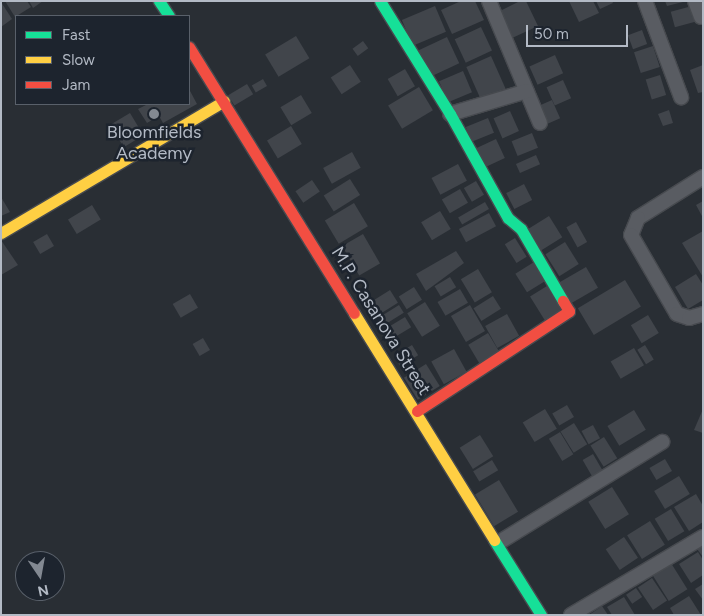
<!DOCTYPE html>
<html>
<head>
<meta charset="utf-8">
<style>
	body { margin:0 }
	#map { position:relative; width:704px; height:616px; overflow:hidden; background:#292e34; font-family:Figtree,sans-serif }
	div>[style] { position:absolute }
	.building>* { inset:0; background:#41454b; transform-origin:0 0 }
	.roads { filter:drop-shadow(1px 0 #474a4f) drop-shadow(-1px 0 #474a4f) drop-shadow(0 1px #474a4f) drop-shadow(0 -1px #474a4f) }
	.street>* { height:14px; margin:-7px; padding:0 7px; transform-origin:7px; border-radius:7px; background:#595c62 }
	.fast>* { height:11px; margin:-5.5px; padding:0 5.5px; transform-origin:5.5px; border-radius:5.5px; background:#16e098 }
	.slow>* { height:11px; margin:-5.5px; padding:0 5.5px; transform-origin:5.5px; border-radius:5.5px; background:#ffcf43 }
	.jam>* { height:11px; margin:-5.5px; padding:0 5.5px; transform-origin:5.5px; border-radius:5.5px; background:#f24e42 }
	.dots>* { width:14px; height:14px; translate:-50% -50%; box-sizing:border-box; border:2px solid #1d242e; border-radius:50% }
	span { translate:-50% -50%; white-space:nowrap; text-align:center; line-height:1.15; -webkit-text-stroke:5px #1d242e; paint-order:stroke }
	.poi-label { font-size:18px; color:#b3bac5 }
	.street-label { font-size:18px; color:#b3bac5 }
	.frame { position:absolute; inset:0; border:2px solid #b3bac5; pointer-events:none }
	.legend { position:absolute; left:15px; top:15px; width:175px; height:90px; box-sizing:border-box; background:#1d242e; border:1px solid #59606a; margin:0; padding:6px 9px; list-style:none; font-size:15px; color:#b3bac5 }
	.legend li { display:flex; align-items:center; gap:10px; height:25px }
	.legend b { width:25px; border:1px solid #59606a }
	.north { position:absolute; left:15px; top:551px; width:50px; height:50px; box-sizing:border-box; background:#1d242e; border:1px solid #59606a; border-radius:50%; rotate:168deg; font-size:14px; font-weight:700; line-height:20px; text-align:center; color:#b3bac5 }
	.north::after { content:''; display:block; margin:auto; width:18px; height:22px; background:#838992; clip-path:polygon(50% 0,100% 100%,50% 72%,0 100%) }
	.scale { position:absolute; left:526px; top:25px; width:102px; height:22px; box-sizing:border-box; border:2px solid #b3bac5; border-top:0; padding-left:6px; font-size:15px; line-height:18px; white-space:nowrap; color:#b3bac5; -webkit-text-stroke:4px #1d242e; paint-order:stroke }
</style>
</head>
<body>
<div id="map">
	<div class="building">
		<div style="clip-path:polygon(5px 1px,27px 1px,31px 7px,15px 17px)"></div>
		<div style="clip-path:polygon(29px 1px,43px 1px,33px 8px)"></div>
		<div style="clip-path:polygon(461px 1px,475px 1px,484px 20px,452px 34px,441px 10px)"></div>
		<div style="clip-path:polygon(520px 1px,526px 1px,538px 26px,510px 39px,498px 12px)"></div>
		<div style="clip-path:polygon(569px 1px,593px 1px,599px 13px,579px 22px)"></div>
		<div style="clip-path:polygon(596px 1px,612px 1px,613px 3px,600px 9px)"></div>
		<div style="clip-path:polygon(665px 1px,683px 1px,683px 2px,667px 6px)"></div>
		<div style="clip-path:polygon(1px 2px,12px 19px,1px 27px)"></div>
		<div style="left:435px;top:6px;width:28px;height:36px;rotate:67deg"></div>
		<div style="left:692px;top:6px;width:16px;height:22px;rotate:75deg"></div>
		<div style="left:481px;top:27px;width:26px;height:29px;rotate:65deg"></div>
		<div style="left:642px;top:30px;width:15px;height:15px;rotate:70deg"></div>
		<div style="left:296px;top:36px;width:26px;height:36px;rotate:59deg"></div>
		<div style="left:447px;top:37px;width:29px;height:33px;rotate:65deg"></div>
		<div style="left:363px;top:41px;width:9px;height:13px;rotate:54deg"></div>
		<div style="left:653px;top:46px;width:22px;height:20px;rotate:72deg"></div>
		<div style="left:555px;top:55px;width:20px;height:28px;rotate:66deg"></div>
		<div style="left:491px;top:56px;width:37px;height:27px;rotate:66deg"></div>
		<div style="left:350px;top:65px;width:20px;height:23px;rotate:57deg"></div>
		<div style="clip-path:polygon(703px 65px,703px 92px,698px 93px,690px 70px)"></div>
		<div style="left:405px;top:69px;width:20px;height:20px;rotate:60deg"></div>
		<div style="left:463px;top:71px;width:23px;height:26px;rotate:67deg"></div>
		<div style="left:660px;top:75px;width:21px;height:15px;rotate:73deg"></div>
		<div style="left:263px;top:79px;width:8px;height:13px;rotate:60deg"></div>
		<div style="left:563px;top:80px;width:20px;height:18px;rotate:66deg"></div>
		<div style="left:247px;top:84px;width:12px;height:22px;rotate:59deg"></div>
		<div style="left:419px;top:87px;width:27px;height:36px;rotate:59deg"></div>
		<div style="clip-path:polygon(189px 89px,197px 104px,163px 123px,159px 116px,147px 123px,138px 109px,148px 104px,189px 104px)"></div>
		<div style="left:301px;top:95px;width:21px;height:24px;rotate:59deg"></div>
		<div style="left:552px;top:100px;width:20px;height:18px;rotate:66deg"></div>
		<div style="clip-path:polygon(669px 110px,673px 123px,663px 126px,658px 114px)"></div>
		<div style="left:510px;top:111px;width:22px;height:18px;rotate:66deg"></div>
		<div style="left:130px;top:113px;width:26px;height:23px;rotate:59deg"></div>
		<div style="left:488px;top:118px;width:16px;height:24px;rotate:68deg"></div>
		<div style="left:291px;top:126px;width:21px;height:28px;rotate:59deg"></div>
		<div style="left:532px;top:133px;width:16px;height:22px;rotate:68deg"></div>
		<div style="left:496px;top:139px;width:21px;height:26px;rotate:65deg"></div>
		<div style="left:352px;top:152px;width:18px;height:33px;rotate:61deg"></div>
		<div style="left:536px;top:155px;width:10px;height:22px;rotate:66deg"></div>
		<div style="left:458px;top:164px;width:19px;height:30px;rotate:62deg"></div>
		<div style="left:350px;top:179px;width:19px;height:31px;rotate:58deg"></div>
		<div style="left:312px;top:180px;width:14px;height:20px;rotate:56deg"></div>
		<div style="left:476px;top:181px;width:16px;height:14px;rotate:60deg"></div>
		<div style="left:524px;top:184px;width:18px;height:20px;rotate:63deg"></div>
		<div style="left:460px;top:189px;width:16px;height:21px;rotate:60deg"></div>
		<div style="clip-path:polygon(1px 197px,10px 212px,1px 216px)"></div>
		<div style="clip-path:polygon(703px 201px,703px 218px,696px 205px)"></div>
		<div style="left:485px;top:202px;width:8px;height:31px;rotate:60deg"></div>
		<div style="left:354px;top:203px;width:27px;height:34px;rotate:59deg"></div>
		<div style="left:92px;top:205px;width:17px;height:28px;rotate:59deg"></div>
		<div style="left:440px;top:211px;width:21px;height:22px;rotate:59deg"></div>
		<div style="left:489px;top:213px;width:15px;height:34px;rotate:62deg"></div>
		<div style="left:549px;top:216px;width:25px;height:26px;rotate:58deg"></div>
		<div style="left:576px;top:222px;width:23px;height:11px;rotate:61deg"></div>
		<div style="clip-path:polygon(703px 231px,703px 277px,682px 243px)"></div>
		<div style="left:47px;top:234px;width:14px;height:16px;rotate:60deg"></div>
		<div style="left:363px;top:234px;width:34px;height:24px;rotate:60deg"></div>
		<div style="left:515px;top:238px;width:22px;height:12px;rotate:58deg"></div>
		<div style="clip-path:polygon(1px 240px,18px 265px,1px 275px)"></div>
		<div style="left:565px;top:242px;width:26px;height:23px;rotate:58deg"></div>
		<div style="clip-path:polygon(456px 251px,464px 263px,426px 291px,416px 274px)"></div>
		<div style="left:534px;top:262px;width:22px;height:22px;rotate:58deg"></div>
		<div style="left:586px;top:267px;width:24px;height:31px;rotate:60deg"></div>
		<div style="left:478px;top:269px;width:27px;height:20px;rotate:59deg"></div>
		<div style="clip-path:polygon(696px 274px,703px 285px,703px 300px,688px 309px,675px 287px)"></div>
		<div style="left:450px;top:277px;width:12px;height:18px;rotate:59deg"></div>
		<div style="left:625px;top:280px;width:31px;height:55px;rotate:59deg"></div>
		<div style="left:547px;top:286px;width:31px;height:20px;rotate:58deg"></div>
		<div style="left:414px;top:287px;width:15px;height:18px;rotate:58deg"></div>
		<div style="left:460px;top:289px;width:16px;height:26px;rotate:60deg"></div>
		<div style="left:390px;top:290px;width:15px;height:23px;rotate:58deg"></div>
		<div style="left:190px;top:294px;width:16px;height:20px;rotate:60deg"></div>
		<div style="left:493px;top:296px;width:15px;height:23px;rotate:58deg"></div>
		<div style="left:425px;top:302px;width:28px;height:21px;rotate:58deg"></div>
		<div style="left:399px;top:305px;width:9px;height:26px;rotate:58deg"></div>
		<div style="left:470px;top:305px;width:30px;height:22px;rotate:60deg"></div>
		<div style="left:507px;top:314px;width:25px;height:25px;rotate:61deg"></div>
		<div style="left:648px;top:315px;width:21px;height:20px;rotate:59deg"></div>
		<div style="left:405px;top:317px;width:12px;height:27px;rotate:59deg"></div>
		<div style="left:488px;top:333px;width:26px;height:23px;rotate:59deg"></div>
		<div style="left:203px;top:338px;width:14px;height:12px;rotate:60deg"></div>
		<div style="left:412px;top:345px;width:12px;height:21px;rotate:59deg"></div>
		<div style="left:645px;top:345px;width:17px;height:9px;rotate:59deg"></div>
		<div style="left:634px;top:348px;width:20px;height:27px;rotate:60deg"></div>
		<div style="left:454px;top:349px;width:26px;height:26px;rotate:61deg"></div>
		<div style="left:426px;top:364px;width:26px;height:26px;rotate:58deg"></div>
		<div style="left:567px;top:405px;width:14px;height:17px;rotate:60deg"></div>
		<div style="left:545px;top:409px;width:23px;height:26px;rotate:59deg"></div>
		<div style="clip-path:polygon(703px 409px,703px 433px,694px 430px)"></div>
		<div style="left:634px;top:410px;width:23px;height:31px;rotate:59deg"></div>
		<div style="left:574px;top:423px;width:25px;height:16px;rotate:58deg"></div>
		<div style="left:593px;top:425px;width:15px;height:13px;rotate:62deg"></div>
		<div style="left:560px;top:432px;width:26px;height:13px;rotate:59deg"></div>
		<div style="left:480px;top:435px;width:25px;height:24px;rotate:58deg"></div>
		<div style="left:604px;top:437px;width:25px;height:16px;rotate:58deg"></div>
		<div style="left:593px;top:454px;width:20px;height:12px;rotate:60deg"></div>
		<div style="left:665px;top:459px;width:14px;height:18px;rotate:60deg"></div>
		<div style="left:492px;top:460px;width:12px;height:22px;rotate:59deg"></div>
		<div style="left:679px;top:476px;width:21px;height:29px;rotate:59deg"></div>
		<div style="left:499px;top:480px;width:37px;height:28px;rotate:59deg"></div>
		<div style="left:612px;top:487px;width:32px;height:28px;rotate:58deg"></div>
		<div style="clip-path:polygon(696px 494px,703px 506px,703px 522px,689px 531px,674px 507px)"></div>
		<div style="left:671px;top:509px;width:26px;height:19px;rotate:59deg"></div>
		<div style="left:650px;top:521px;width:28px;height:27px;rotate:58deg"></div>
		<div style="left:624px;top:537px;width:25px;height:22px;rotate:56deg"></div>
		<div style="clip-path:polygon(703px 545px,703px 557px,697px 549px)"></div>
		<div style="clip-path:polygon(698px 552px,703px 560px,703px 575px,691px 583px,679px 564px)"></div>
		<div style="left:671px;top:563px;width:31px;height:22px;rotate:58deg"></div>
		<div style="left:652px;top:578px;width:27px;height:17px;rotate:56deg"></div>
		<div style="clip-path:polygon(703px 584px,703px 600px,695px 589px)"></div>
		<div style="left:636px;top:588px;width:11px;height:12px;rotate:56deg"></div>
		<div style="clip-path:polygon(689px 596px,701px 615px,674px 615px,670px 608px)"></div>
		<div style="clip-path:polygon(624px 597px,635px 615px,612px 615px,607px 607px)"></div>
		<div style="clip-path:polygon(602px 606px,608px 615px,589px 615px)"></div>
	</div>
	<div class="roads">
		<div class="street">
			<div style="left:489px;top:1px;width:132px;rotate:67.3deg"></div>
			<div style="left:645px;top:1px;width:103px;rotate:69.4deg"></div>
			<div style="left:695px;top:1px;width:17px;rotate:69deg"></div>
			<div style="left:450px;top:114px;width:80px;rotate:-16.6deg"></div>
			<div style="left:703px;top:177px;width:77px;rotate:147.8deg"></div>
			<div style="left:638px;top:218px;width:18px;rotate:112deg"></div>
			<div style="left:631px;top:235px;width:91px;rotate:59.8deg"></div>
			<div style="left:677px;top:314px;width:13px;rotate:18deg"></div>
			<div style="left:689px;top:318px;width:15px;rotate:-16deg"></div>
			<div style="left:498px;top:543px;width:193px;rotate:-31.6deg"></div>
			<div style="left:571px;top:615px;width:153px;rotate:-30.6deg"></div>
		</div>
		<div class="fast">
			<div style="left:159px;top:1px;width:18px;rotate:56deg"></div>
			<div style="left:380px;top:1px;width:133px;rotate:58.2deg"></div>
			<div style="left:450px;top:114px;width:119px;rotate:60.9deg"></div>
			<div style="left:508px;top:218px;width:17px;rotate:40deg"></div>
			<div style="left:521px;top:229px;width:83px;rotate:59.7deg"></div>
			<div style="left:494px;top:540px;width:89px;rotate:57.9deg"></div>
		</div>
		<div class="slow">
			<div style="left:1px;top:233px;width:259px;rotate:-30.6deg"></div>
			<div style="left:354px;top:313px;width:267px;rotate:58.3deg"></div>
		</div>
		<div class="jam">
			<div style="left:189px;top:47px;width:313px;rotate:58.2deg"></div>
			<div style="left:417px;top:411px;width:182px;rotate:-33.3deg"></div>
			<div style="left:569px;top:311px;width:12px;rotate:-121deg"></div>
		</div>
	</div>
	<div class="dots">
		<div style="left:154px;top:114px;background:#838992"></div>
	</div>
	<div class="poi-label">
		<span style="left:154px;top:143px">Bloomfields<br>Academy</span>
	</div>
	<div class="street-label">
		<span style="left:381px;top:321px;rotate:58deg">M.P. Casanova Street</span>
	</div>
	<div class="frame"></div>
	<ul class="legend">
	<li><b style="height:6px;background:#16e098"></b>Fast</li>
	<li><b style="height:6px;background:#ffcf43"></b>Slow</li>
	<li><b style="height:6px;background:#f24e42"></b>Jam</li>
	</ul>
	<div class="north">N</div>
	<div class="scale">50 m</div>
</div>
</body>
</html>
